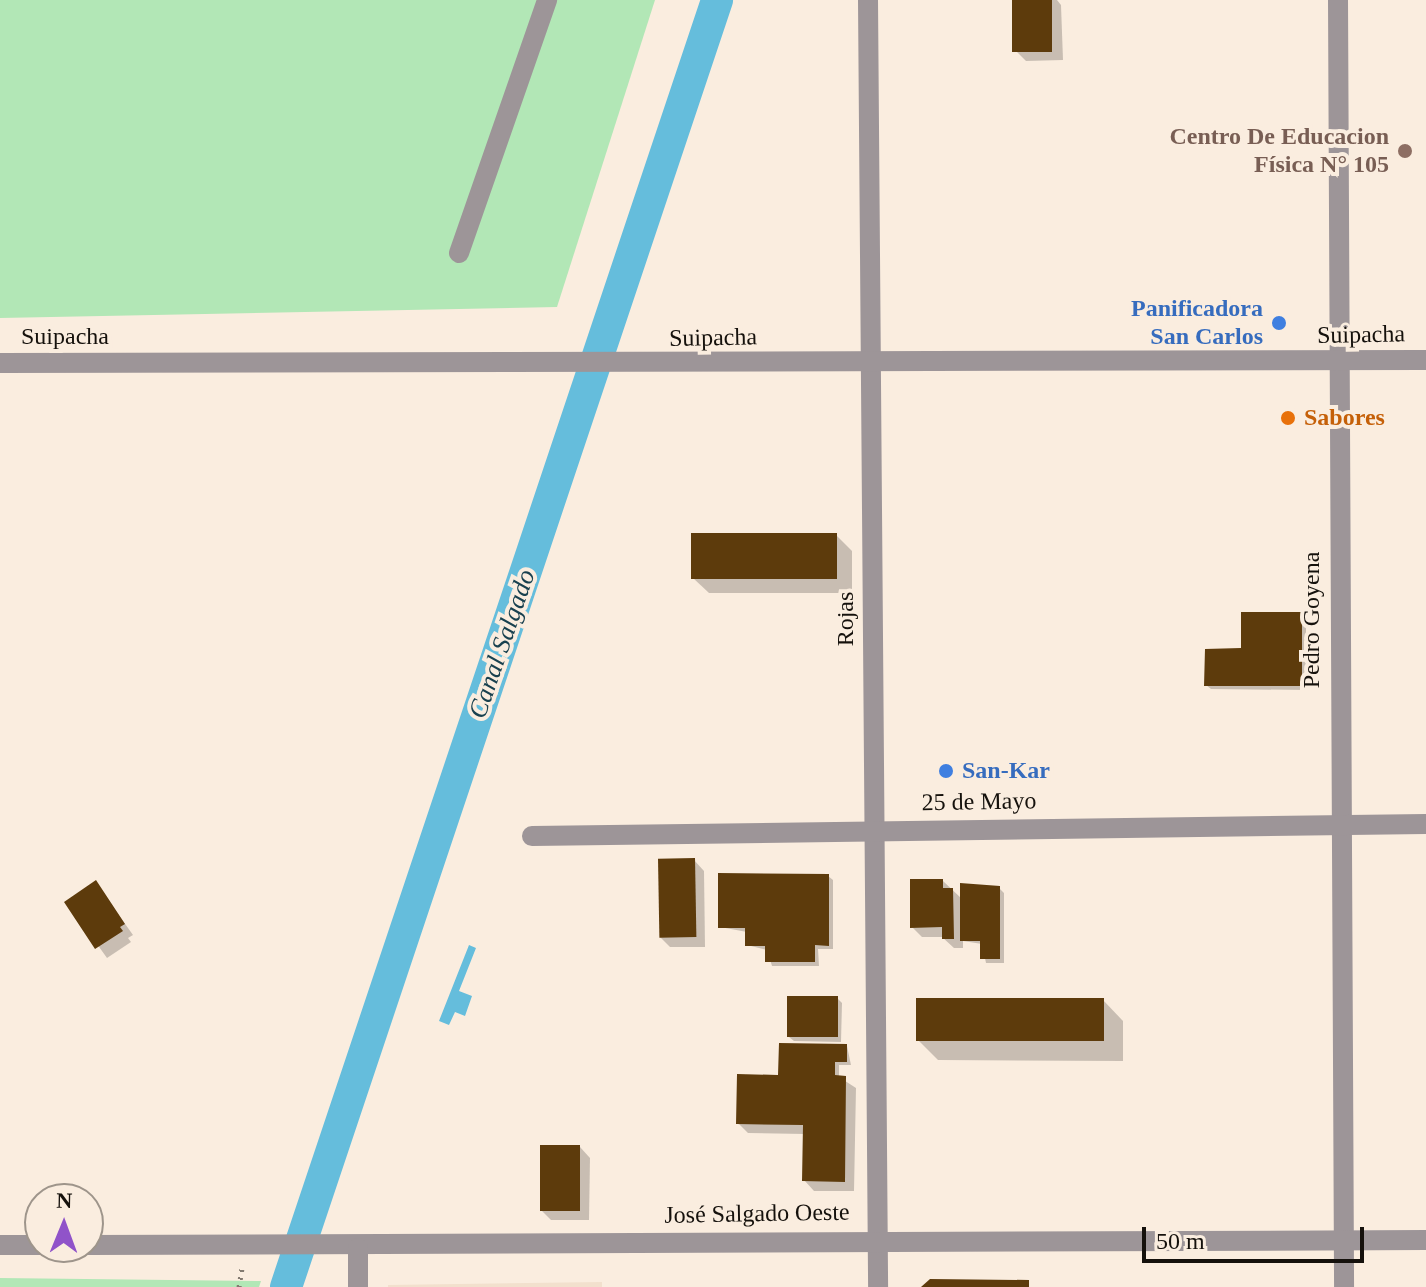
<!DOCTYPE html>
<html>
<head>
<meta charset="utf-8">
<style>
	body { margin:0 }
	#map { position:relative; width:1426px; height:1287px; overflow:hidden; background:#faeddf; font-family:"Times New Roman",serif }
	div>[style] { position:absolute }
	.built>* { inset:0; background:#f2e0cd }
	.green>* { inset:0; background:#b2e7b6 }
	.water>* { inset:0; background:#65bddc }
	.shadow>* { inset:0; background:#0003 }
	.canal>* { height:32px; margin:-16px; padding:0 16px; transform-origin:16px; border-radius:16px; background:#65bddc }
	.building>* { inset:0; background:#5d3b0c; transform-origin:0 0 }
	.path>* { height:5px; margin-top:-2.5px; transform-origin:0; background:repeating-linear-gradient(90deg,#827a70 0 2px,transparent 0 8px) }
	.street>* { height:20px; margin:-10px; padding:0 10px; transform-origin:10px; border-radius:10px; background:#9d9598 }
	.dots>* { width:22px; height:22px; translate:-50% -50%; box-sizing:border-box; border:4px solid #faeddf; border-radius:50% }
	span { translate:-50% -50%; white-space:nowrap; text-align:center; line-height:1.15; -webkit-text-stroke:8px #faeddf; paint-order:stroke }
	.education-label { font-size:24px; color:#785e54; font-weight:700 }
	.right { translate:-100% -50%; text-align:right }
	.shop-label { font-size:24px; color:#366cbe; font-weight:700 }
	.left { translate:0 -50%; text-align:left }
	.street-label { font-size:24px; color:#15110c }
	.food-label { font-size:24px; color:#c56008; font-weight:700 }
	.water-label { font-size:26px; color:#19414f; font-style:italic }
	.north { position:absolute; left:24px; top:1183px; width:80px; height:80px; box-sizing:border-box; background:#faeddf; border:2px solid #9e958b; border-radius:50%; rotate:1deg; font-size:22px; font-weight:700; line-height:32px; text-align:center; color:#15110c }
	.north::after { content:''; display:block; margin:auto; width:28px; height:36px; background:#9053c9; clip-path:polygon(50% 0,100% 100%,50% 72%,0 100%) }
	.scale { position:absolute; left:1142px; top:1227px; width:222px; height:36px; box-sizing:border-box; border:4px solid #15110c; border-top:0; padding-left:10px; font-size:24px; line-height:28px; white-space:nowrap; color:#15110c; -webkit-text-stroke:6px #faeddf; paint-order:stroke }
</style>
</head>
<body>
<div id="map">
	<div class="built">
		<div style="clip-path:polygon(602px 1282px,602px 1287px,388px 1287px,388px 1285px)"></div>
	</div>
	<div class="green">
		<div style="clip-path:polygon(0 0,655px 0,557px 307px,0 318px)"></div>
		<div style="clip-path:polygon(0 1278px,261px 1281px,259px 1287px,0 1287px)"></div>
	</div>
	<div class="water">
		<div style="clip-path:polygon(469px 945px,476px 948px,459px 991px,472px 996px,465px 1016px,455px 1012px,449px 1025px,439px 1021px)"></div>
	</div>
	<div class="shadow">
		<div style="clip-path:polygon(1014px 0,1057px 0,1061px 5px,1063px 60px,1026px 61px,1016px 51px)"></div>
		<div style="clip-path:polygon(836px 535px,852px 551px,852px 593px,709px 593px,693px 578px)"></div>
		<div style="clip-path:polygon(1301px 614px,1306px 619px,1306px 690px,1211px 689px,1206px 685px,1243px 650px)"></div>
		<div style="clip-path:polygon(694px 860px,704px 871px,705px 947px,670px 947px,660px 937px)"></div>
		<div style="clip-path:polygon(828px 876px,833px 880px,833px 949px,818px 949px,819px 966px,772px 966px,767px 950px,747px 945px,747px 932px,720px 927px)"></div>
		<div style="clip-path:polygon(943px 881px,962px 899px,999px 888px,1004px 893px,1004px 963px,986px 963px,982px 944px,963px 941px,963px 948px,954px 948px,942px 937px,922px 937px,912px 927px)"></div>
		<div style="clip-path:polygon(96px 883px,133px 935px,128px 938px,131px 942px,107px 958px,67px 902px)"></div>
		<div style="clip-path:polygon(837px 998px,842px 1003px,841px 1042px,794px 1041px,789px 1037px)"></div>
		<div style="clip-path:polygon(1103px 1000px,1123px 1021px,1123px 1061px,938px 1060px,918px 1040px)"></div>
		<div style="clip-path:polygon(847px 1046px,851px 1065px,839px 1065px,839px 1077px,856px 1088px,854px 1191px,814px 1191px,804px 1180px,805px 1134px,748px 1133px,738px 1123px,780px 1077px)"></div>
		<div style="clip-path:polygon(580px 1147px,590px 1158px,589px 1220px,551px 1220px,541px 1210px)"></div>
	</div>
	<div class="canal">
		<div style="left:286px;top:1287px;width:1357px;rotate:-71.48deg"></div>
	</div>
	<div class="building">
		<div style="left:1012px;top:0;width:40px;height:52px"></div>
		<div style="left:691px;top:533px;width:146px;height:46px"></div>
		<div style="clip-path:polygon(1241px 612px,1302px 612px,1302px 686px,1204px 686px,1205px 649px,1241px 648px)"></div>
		<div style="left:695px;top:858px;width:79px;height:37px;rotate:89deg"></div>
		<div style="clip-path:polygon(718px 873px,829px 874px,829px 946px,815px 945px,815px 962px,765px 962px,765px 946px,745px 946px,745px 928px,718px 928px)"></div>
		<div style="clip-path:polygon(910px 879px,943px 879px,943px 888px,953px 888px,954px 939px,942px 939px,942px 927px,910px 928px)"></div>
		<div style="clip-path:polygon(96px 880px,125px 924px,120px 927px,123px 931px,95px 949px,64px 902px)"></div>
		<div style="clip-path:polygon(960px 883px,1000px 886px,1000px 959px,980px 959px,980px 941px,960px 941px)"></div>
		<div style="left:787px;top:996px;width:51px;height:41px"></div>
		<div style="left:916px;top:998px;width:188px;height:43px"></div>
		<div style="clip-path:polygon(779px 1043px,847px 1044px,847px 1062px,835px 1062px,835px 1075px,846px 1076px,845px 1182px,802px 1181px,803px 1125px,736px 1124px,737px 1074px,778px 1075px)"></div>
		<div style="left:540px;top:1145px;width:40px;height:66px"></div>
		<div style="clip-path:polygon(930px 1279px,1029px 1280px,1029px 1287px,921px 1287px)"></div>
	</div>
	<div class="path">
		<div style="left:239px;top:1287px;width:19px;rotate:-81deg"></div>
	</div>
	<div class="street">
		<div style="left:868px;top:0;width:1287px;rotate:89.55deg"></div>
		<div style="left:1338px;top:0;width:1287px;rotate:89.73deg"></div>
		<div style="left:459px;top:253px;width:268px;rotate:-70.8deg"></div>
		<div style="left:0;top:363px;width:1426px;rotate:-0.12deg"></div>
		<div style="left:532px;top:836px;width:894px;rotate:-0.77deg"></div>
		<div style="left:0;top:1245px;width:40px"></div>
		<div style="left:88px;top:1245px;width:1338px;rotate:-0.21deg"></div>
		<div style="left:358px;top:1287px;width:39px;rotate:-90deg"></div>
	</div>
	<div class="dots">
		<div style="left:1405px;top:151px;background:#8d6e63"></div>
		<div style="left:1279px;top:323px;background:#3f7fe0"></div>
		<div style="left:1288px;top:418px;background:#e8710a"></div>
		<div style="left:946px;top:771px;background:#3f7fe0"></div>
	</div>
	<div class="education-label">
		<span class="right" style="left:1389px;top:151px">Centro De Educacion<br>Física N° 105</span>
	</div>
	<div class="shop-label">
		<span class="right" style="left:1263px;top:323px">Panificadora<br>San Carlos</span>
		<span class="left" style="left:962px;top:771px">San-Kar</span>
	</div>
	<div class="street-label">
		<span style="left:1361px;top:335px;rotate:-1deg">Suipacha</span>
		<span style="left:65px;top:337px">Suipacha</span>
		<span style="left:713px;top:338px;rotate:-1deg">Suipacha</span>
		<span style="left:846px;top:619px;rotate:-90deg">Rojas</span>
		<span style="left:1312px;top:620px;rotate:-90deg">Pedro Goyena</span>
		<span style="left:979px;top:802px;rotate:-1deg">25 de Mayo</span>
		<span style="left:757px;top:1214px;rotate:-1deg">José Salgado Oeste</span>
	</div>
	<div class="food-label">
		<span class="left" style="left:1304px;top:418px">Sabores</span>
	</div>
	<div class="water-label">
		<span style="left:502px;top:644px;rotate:-71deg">Canal Salgado</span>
	</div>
	<div class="north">N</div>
	<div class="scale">50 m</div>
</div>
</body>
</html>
